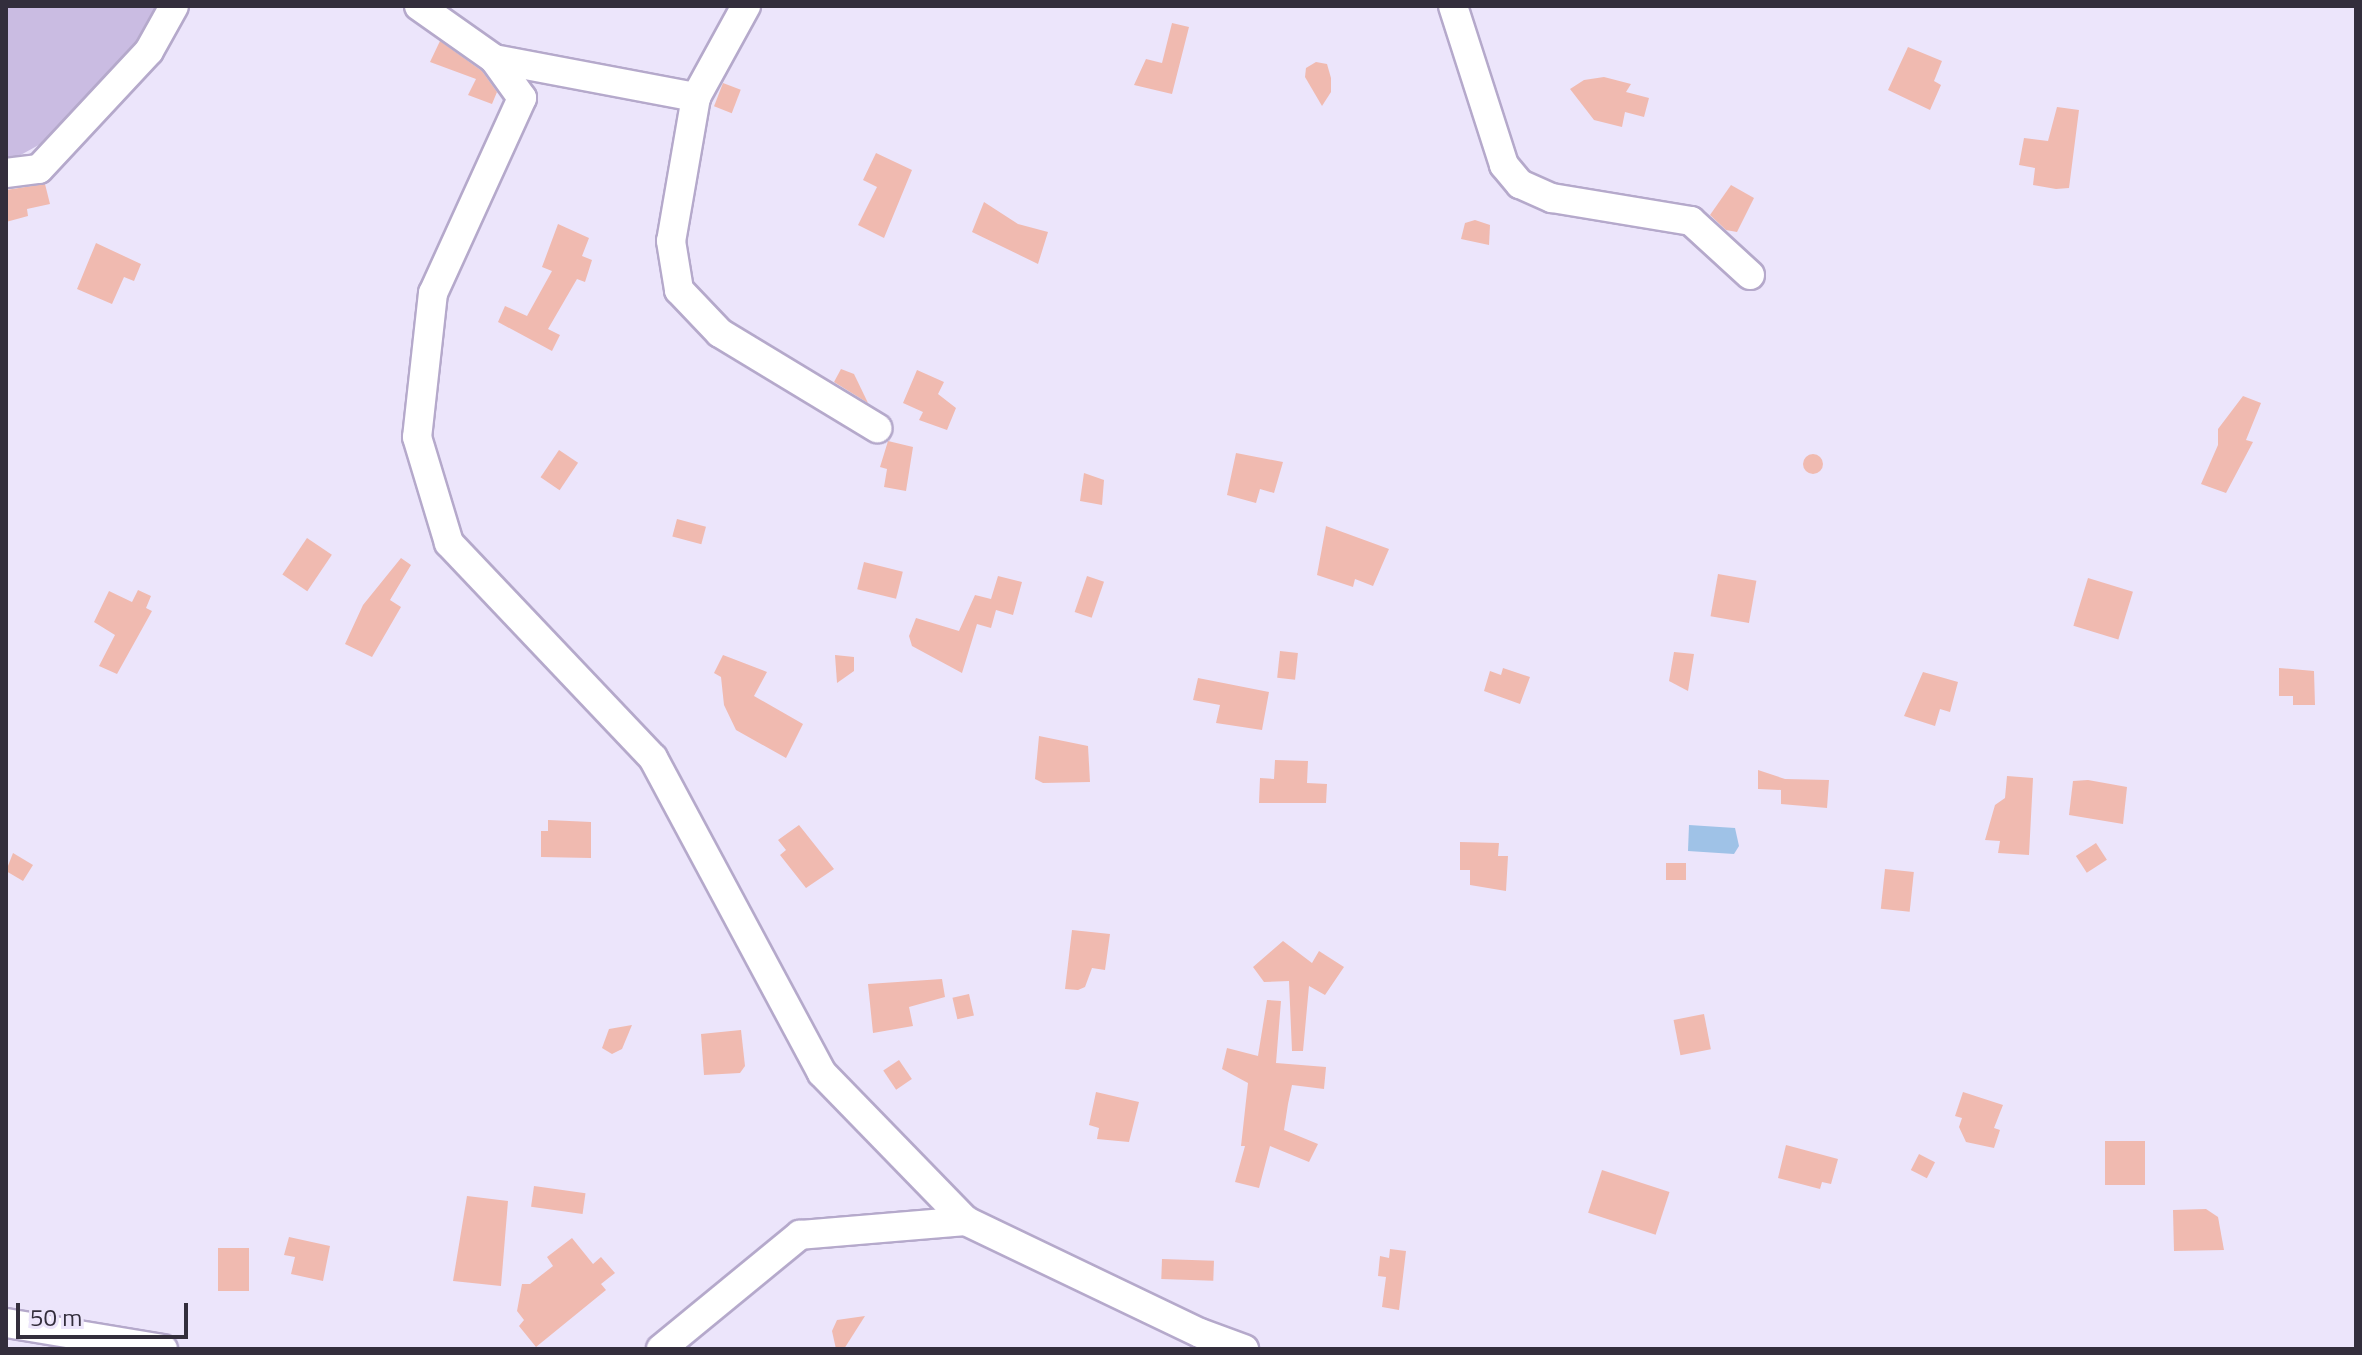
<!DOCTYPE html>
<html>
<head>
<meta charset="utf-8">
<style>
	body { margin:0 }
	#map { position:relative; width:2362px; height:1355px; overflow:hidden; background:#ece5fb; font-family:"Titillium Web",sans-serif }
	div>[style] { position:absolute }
	.green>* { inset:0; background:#cabce2 }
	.water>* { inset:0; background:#9fc2e7 }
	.building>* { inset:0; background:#f0bab0; transform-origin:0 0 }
	.round { border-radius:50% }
	.roads { filter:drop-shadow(2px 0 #b5a9cb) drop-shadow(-2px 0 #b5a9cb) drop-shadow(0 2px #b5a9cb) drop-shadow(0 -2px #b5a9cb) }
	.minor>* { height:28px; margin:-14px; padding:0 14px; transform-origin:14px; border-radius:14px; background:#fff }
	span { translate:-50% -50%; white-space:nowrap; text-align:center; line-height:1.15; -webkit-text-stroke:8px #ece5fb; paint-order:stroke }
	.frame { position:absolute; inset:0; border:8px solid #332e3c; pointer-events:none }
	.scale { position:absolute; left:16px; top:1303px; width:172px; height:36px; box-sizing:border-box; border:4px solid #332e3c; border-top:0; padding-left:10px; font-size:24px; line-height:28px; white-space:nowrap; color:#332e3c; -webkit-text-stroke:6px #ece5fb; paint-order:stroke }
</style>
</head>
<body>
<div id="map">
	<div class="green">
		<div style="clip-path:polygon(6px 6px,165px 6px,66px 130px,6px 163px)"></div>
	</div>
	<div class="water">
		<div style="clip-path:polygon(1689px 825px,1735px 828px,1739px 846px,1734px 854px,1688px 851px)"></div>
	</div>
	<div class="building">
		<div style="clip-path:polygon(1172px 23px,1189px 27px,1172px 94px,1134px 85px,1146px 59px,1162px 63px)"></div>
		<div style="clip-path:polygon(440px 41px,482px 71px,497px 92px,492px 104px,468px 95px,476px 79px,430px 62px)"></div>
		<div style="clip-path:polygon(1908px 47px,1942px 61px,1934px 81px,1941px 85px,1930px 110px,1888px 90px)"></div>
		<div style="clip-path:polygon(1316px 62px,1327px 64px,1331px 78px,1331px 92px,1322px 106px,1305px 77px,1306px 68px)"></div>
		<div style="clip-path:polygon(1604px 77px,1631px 84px,1626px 92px,1649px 98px,1644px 117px,1625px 112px,1622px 127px,1594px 120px,1570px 89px,1584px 80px)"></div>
		<div style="left:723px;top:83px;width:19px;height:25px;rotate:21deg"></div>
		<div style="clip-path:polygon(2057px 107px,2079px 110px,2069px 188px,2056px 189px,2033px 185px,2035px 168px,2019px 165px,2024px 138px,2048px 141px)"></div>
		<div style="clip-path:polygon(876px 153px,912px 170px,884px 238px,858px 225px,877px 187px,863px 180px)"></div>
		<div style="clip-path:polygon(45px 184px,50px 204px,27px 209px,28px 216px,6px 222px,6px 190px)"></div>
		<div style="clip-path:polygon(1731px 185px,1754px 198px,1737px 232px,1726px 230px,1710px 215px)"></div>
		<div style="clip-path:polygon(984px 202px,1018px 224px,1048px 232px,1038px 264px,972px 232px)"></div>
		<div style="clip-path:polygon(1475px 220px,1490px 225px,1489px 245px,1461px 239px,1465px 223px)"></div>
		<div style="clip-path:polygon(558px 224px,589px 238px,582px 256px,592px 260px,585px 282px,577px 279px,548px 329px,560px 335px,552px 351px,498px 322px,505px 306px,527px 316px,552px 271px,542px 267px)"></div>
		<div style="clip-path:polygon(96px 243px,141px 264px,134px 281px,124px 277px,112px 304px,77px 289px)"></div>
		<div style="clip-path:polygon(841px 369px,854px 374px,868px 403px,834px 382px)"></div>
		<div style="clip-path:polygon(917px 370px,944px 382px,938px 394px,956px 408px,947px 430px,919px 420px,923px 412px,903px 403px)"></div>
		<div style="clip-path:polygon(2243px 396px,2261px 403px,2246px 440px,2253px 442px,2226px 493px,2201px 484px,2218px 445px,2218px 429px)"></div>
		<div style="clip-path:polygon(888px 441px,913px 447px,906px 491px,884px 487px,887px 469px,880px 467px)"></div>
		<div style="left:559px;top:450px;width:23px;height:33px;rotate:34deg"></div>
		<div style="clip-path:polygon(1236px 453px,1283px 462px,1274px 493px,1260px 489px,1256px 503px,1227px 495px)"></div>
		<div class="round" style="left:1803px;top:454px;width:20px;height:20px"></div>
		<div style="clip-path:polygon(1084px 473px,1104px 480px,1102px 505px,1080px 501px)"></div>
		<div style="left:677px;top:519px;width:30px;height:18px;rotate:15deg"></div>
		<div style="clip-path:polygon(1326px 526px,1389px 549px,1373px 586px,1355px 579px,1353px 587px,1317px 575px)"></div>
		<div style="left:307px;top:538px;width:30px;height:44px;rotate:34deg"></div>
		<div style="clip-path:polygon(401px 558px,411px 565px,390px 600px,401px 607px,372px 657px,345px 644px,363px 605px)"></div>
		<div style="left:864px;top:562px;width:40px;height:28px;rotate:14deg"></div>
		<div style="left:1718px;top:574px;width:39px;height:43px;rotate:10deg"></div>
		<div style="clip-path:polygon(998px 576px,1022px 582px,1013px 615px,996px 610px,991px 628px,977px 624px,962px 673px,912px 646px,909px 636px,916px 618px,959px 631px,975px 595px,991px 599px)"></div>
		<div style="left:1087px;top:576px;width:18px;height:38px;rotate:19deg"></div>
		<div style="left:2088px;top:578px;width:47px;height:50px;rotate:17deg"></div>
		<div style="clip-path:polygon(138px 590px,151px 596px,146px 608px,152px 611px,117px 674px,99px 666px,115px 635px,94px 622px,109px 591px,132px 602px)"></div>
		<div style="left:1280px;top:651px;width:18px;height:27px;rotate:6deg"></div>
		<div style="clip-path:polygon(1674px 652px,1694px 654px,1688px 691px,1669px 681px)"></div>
		<div style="clip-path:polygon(723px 655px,767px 672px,754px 696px,803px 724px,786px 758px,736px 730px,724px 705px,721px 677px,714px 673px)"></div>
		<div style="clip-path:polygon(835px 655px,854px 657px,854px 671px,837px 683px)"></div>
		<div style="clip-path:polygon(1503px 668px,1530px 677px,1520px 704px,1484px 691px,1490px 671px,1501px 675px)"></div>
		<div style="clip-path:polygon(2279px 668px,2314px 671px,2315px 705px,2293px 705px,2293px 696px,2279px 696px)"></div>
		<div style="clip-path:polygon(1923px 672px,1958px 682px,1950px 712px,1940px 709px,1935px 726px,1904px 716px)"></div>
		<div style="clip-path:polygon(1198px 678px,1269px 692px,1262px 730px,1216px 723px,1220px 705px,1193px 700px)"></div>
		<div style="clip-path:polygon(1039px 736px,1088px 746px,1090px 782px,1043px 783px,1035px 779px)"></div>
		<div style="clip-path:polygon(1275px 760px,1308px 761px,1307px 783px,1327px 784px,1326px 803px,1259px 803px,1260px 778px,1274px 779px)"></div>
		<div style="clip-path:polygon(1758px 770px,1785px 779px,1829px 780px,1827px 808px,1781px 804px,1781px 790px,1758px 789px)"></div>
		<div style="clip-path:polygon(2007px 776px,2033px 778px,2029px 855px,1998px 853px,2000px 841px,1985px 840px,1995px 805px,2005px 798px)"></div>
		<div style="clip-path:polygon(2088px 780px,2127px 787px,2123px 824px,2069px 815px,2073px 781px)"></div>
		<div style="clip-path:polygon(548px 820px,591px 822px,591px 858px,541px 857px,541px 831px,548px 831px)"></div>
		<div style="clip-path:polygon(799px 825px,834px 869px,806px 888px,780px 855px,786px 850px,778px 840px)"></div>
		<div style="clip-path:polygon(1460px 842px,1499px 843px,1498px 856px,1508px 856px,1506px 891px,1470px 885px,1470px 870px,1460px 870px)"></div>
		<div style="left:2096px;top:843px;width:20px;height:24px;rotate:57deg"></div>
		<div style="clip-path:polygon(13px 853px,33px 865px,23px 881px,6px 871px)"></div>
		<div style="left:1666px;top:863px;width:20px;height:17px"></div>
		<div style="left:1885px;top:869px;width:29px;height:40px;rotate:6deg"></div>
		<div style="clip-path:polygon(1072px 930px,1110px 934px,1105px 970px,1092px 968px,1085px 987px,1078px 990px,1065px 989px)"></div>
		<div style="clip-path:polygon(1283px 941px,1312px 963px,1319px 951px,1344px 967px,1325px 995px,1309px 986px,1303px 1051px,1292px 1051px,1289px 981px,1264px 982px,1253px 967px)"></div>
		<div style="clip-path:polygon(942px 979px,945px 997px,909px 1007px,913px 1026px,873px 1033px,868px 984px)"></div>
		<div style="left:969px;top:994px;width:22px;height:17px;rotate:77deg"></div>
		<div style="clip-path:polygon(1267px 1000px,1281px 1001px,1276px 1063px,1326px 1067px,1324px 1089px,1292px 1085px,1288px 1104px,1284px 1130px,1318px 1144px,1309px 1162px,1270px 1146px,1259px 1188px,1235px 1182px,1245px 1146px,1241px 1146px,1248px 1083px,1222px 1069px,1227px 1048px,1258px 1056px)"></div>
		<div style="left:1704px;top:1014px;width:36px;height:31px;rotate:79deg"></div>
		<div style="clip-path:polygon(632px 1025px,622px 1049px,612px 1054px,602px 1048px,609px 1029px)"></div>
		<div style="clip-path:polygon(741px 1030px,745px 1066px,740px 1073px,704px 1075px,701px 1034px)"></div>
		<div style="left:899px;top:1060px;width:23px;height:19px;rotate:56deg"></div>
		<div style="clip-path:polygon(1096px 1092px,1139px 1102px,1129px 1142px,1097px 1139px,1099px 1128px,1089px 1125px)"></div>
		<div style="clip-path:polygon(1963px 1092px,2003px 1105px,1994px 1128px,2000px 1130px,1994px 1148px,1966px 1142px,1959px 1127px,1962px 1118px,1955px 1116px)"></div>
		<div style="left:2105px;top:1141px;width:40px;height:44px"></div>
		<div style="clip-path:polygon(1786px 1145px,1838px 1159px,1831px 1184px,1822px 1182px,1820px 1189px,1778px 1178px)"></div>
		<div style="left:1919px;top:1154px;width:18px;height:18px;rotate:27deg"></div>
		<div style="left:1602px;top:1170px;width:71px;height:45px;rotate:18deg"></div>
		<div style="left:534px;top:1186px;width:52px;height:21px;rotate:8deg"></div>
		<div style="clip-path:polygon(467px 1196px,508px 1201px,501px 1286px,453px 1281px)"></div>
		<div style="clip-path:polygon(2206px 1209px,2218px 1217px,2224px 1250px,2174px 1251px,2173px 1210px)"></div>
		<div style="clip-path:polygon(289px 1237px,330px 1246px,323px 1281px,291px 1274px,295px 1257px,284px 1255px)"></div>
		<div style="clip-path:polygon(572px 1238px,593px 1264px,601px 1257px,615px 1273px,601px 1284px,606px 1290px,536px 1347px,519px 1326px,524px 1320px,517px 1311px,522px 1284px,530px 1284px,553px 1266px,547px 1257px)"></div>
		<div style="left:218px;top:1248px;width:31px;height:43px"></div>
		<div style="clip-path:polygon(1390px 1249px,1406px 1251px,1399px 1310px,1382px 1307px,1386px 1277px,1378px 1276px,1380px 1256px,1389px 1258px)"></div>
		<div style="left:1162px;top:1259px;width:52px;height:20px;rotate:2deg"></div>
		<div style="clip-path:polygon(865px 1316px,844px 1349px,836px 1349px,832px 1331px,837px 1320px)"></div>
	</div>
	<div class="roads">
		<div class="minor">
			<div style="left:419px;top:6px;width:92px;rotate:35.2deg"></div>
			<div style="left:494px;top:59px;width:48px;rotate:54.3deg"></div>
			<div style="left:522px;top:98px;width:214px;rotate:114.5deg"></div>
			<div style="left:433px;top:293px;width:145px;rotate:96.3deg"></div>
			<div style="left:417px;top:437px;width:111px;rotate:73.2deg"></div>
			<div style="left:449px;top:543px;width:296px;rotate:46.5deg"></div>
			<div style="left:653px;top:758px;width:357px;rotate:61.8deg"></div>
			<div style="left:822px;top:1073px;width:206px;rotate:45.8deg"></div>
			<div style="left:966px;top:1221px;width:259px;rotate:25.6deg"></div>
			<div style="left:1200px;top:1333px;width:47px;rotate:20deg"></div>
			<div style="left:1453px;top:6px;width:167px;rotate:72.2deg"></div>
			<div style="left:1504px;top:165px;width:25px;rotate:50deg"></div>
			<div style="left:1520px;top:184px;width:35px;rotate:24deg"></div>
			<div style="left:1552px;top:198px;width:141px;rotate:9.4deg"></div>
			<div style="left:1691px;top:221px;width:80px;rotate:42.5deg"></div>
			<div style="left:494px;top:59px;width:206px;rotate:10.7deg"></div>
			<div style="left:696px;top:97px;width:104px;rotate:-61.2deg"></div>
			<div style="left:696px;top:97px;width:146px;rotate:99.8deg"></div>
			<div style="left:671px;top:241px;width:50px;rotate:80.7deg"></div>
			<div style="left:679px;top:290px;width:59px;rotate:46.4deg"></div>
			<div style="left:720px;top:333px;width:184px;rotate:31.2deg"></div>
			<div style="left:6px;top:173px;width:33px;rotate:-7deg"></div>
			<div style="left:39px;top:169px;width:161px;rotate:-47deg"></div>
			<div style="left:149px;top:51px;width:51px;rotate:-60.9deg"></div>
			<div style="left:6px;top:1323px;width:159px;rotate:9.4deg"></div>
			<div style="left:661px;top:1349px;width:180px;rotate:-39.4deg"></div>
			<div style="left:800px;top:1235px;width:167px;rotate:-4.8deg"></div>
		</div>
	</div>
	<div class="frame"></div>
	<div class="scale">50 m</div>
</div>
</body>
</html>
